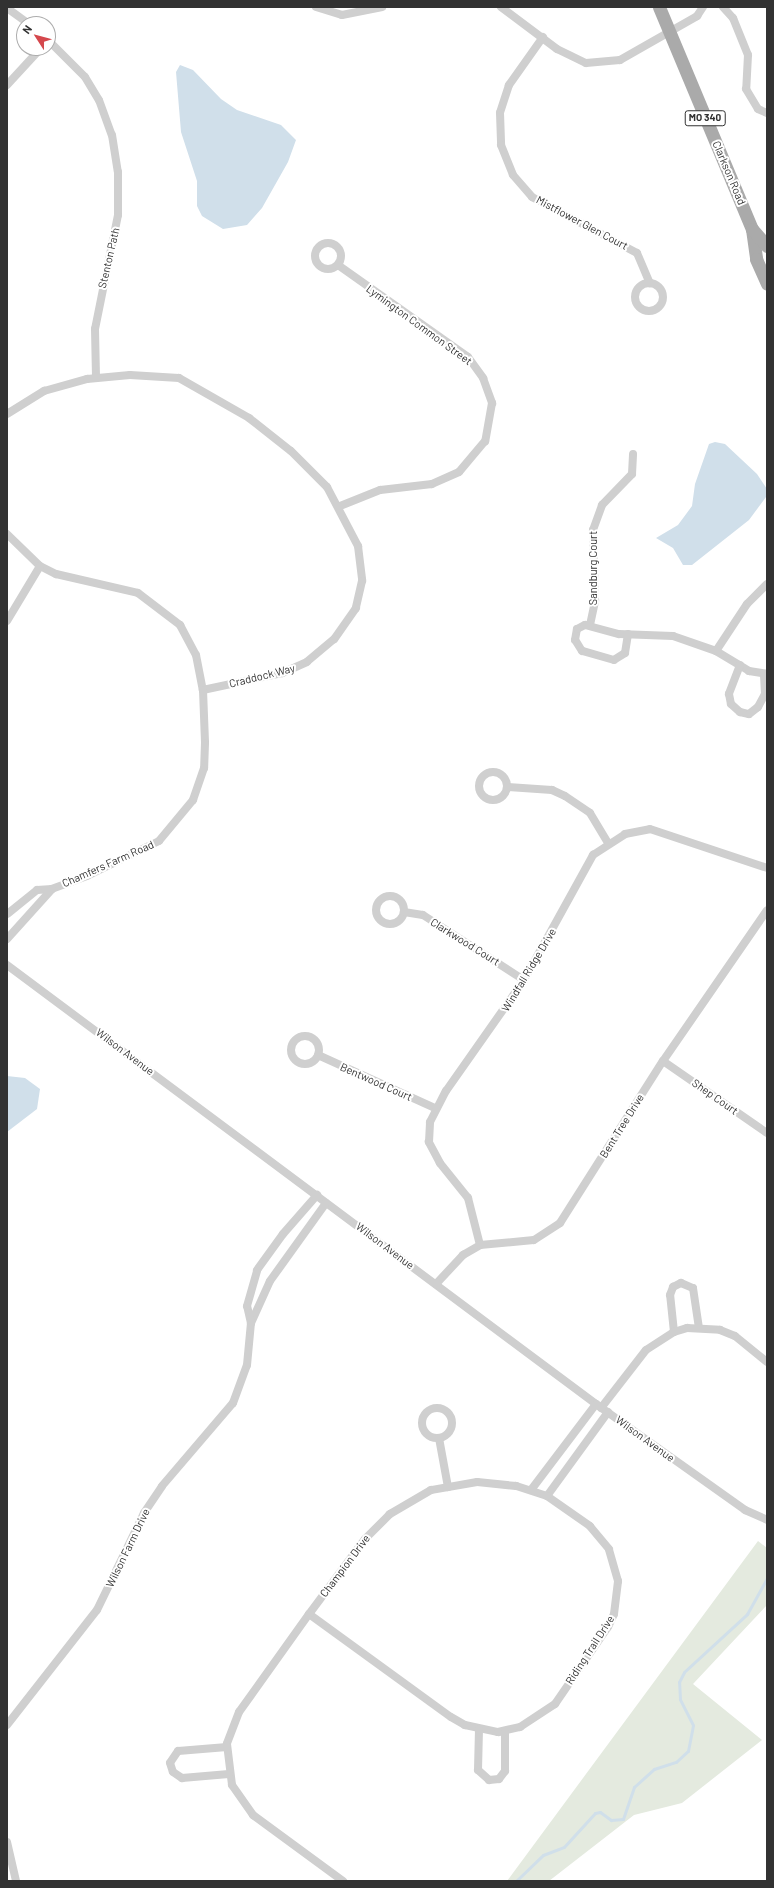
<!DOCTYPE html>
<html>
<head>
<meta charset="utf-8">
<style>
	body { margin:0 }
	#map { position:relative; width:774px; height:1888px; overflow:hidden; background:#fff; font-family:Barlow,sans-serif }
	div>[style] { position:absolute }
	.green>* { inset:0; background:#e4eadf }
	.water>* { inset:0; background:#d0dfea }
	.stream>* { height:3px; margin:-1.5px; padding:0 1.5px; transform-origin:1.5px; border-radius:1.5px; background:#d0dfea }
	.street>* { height:8px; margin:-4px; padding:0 4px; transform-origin:4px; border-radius:4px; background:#cfcfcf }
	.street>.ring { margin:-4px; padding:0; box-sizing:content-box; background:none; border:8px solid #cfcfcf; border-radius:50% }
	.primary>* { height:13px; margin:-6.5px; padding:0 6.5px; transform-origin:6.5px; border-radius:6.5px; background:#aaa }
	span { translate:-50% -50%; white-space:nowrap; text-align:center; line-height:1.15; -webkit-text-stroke:4px #fff; paint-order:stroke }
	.shield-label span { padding:1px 3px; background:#fff; border:1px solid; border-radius:3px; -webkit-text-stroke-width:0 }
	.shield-label { font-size:10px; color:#323232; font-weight:700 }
	.street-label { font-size:11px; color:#323232 }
	.frame { position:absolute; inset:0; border:8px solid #323232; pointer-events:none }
	.north { position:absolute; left:16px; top:16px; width:40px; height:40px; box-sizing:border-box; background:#fff; border:1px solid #adadad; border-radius:50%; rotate:306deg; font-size:11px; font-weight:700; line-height:16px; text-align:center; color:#323232 }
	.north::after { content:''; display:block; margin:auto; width:14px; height:18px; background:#d5484d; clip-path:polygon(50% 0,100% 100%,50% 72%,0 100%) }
</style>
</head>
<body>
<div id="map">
	<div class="green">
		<div style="clip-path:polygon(758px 1541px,767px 1548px,767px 1605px,693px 1684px,762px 1740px,682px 1803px,634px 1815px,549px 1881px,507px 1881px)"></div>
	</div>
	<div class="water">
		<div style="clip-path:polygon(180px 65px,193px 70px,221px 99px,237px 110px,281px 125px,296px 140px,288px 162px,262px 208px,247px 225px,223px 229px,202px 216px,197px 206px,197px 181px,181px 132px,176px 72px)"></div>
		<div style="clip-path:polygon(715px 442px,725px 444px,757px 474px,767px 489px,766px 497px,749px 520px,692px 565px,683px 565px,673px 548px,656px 538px,678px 525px,692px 506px,695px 484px,709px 444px)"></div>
		<div style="clip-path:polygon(7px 1076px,25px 1078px,40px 1089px,37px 1109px,7px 1132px)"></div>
	</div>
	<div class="stream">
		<div style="left:516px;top:1881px;width:37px;rotate:-44deg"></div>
		<div style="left:543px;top:1855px;width:22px;rotate:-21deg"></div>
		<div style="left:564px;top:1847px;width:46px;rotate:-47.6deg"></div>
		<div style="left:595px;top:1813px;width:5px;rotate:-11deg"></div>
		<div style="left:600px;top:1812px;width:14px;rotate:36deg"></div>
		<div style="left:611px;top:1820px;width:12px;rotate:-5deg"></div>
		<div style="left:623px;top:1819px;width:34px;rotate:-71deg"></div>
		<div style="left:634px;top:1787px;width:27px;rotate:-42deg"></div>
		<div style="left:654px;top:1769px;width:23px;rotate:-18deg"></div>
		<div style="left:676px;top:1762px;width:16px;rotate:-43deg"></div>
		<div style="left:688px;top:1751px;width:26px;rotate:-79deg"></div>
		<div style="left:693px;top:1725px;width:29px;rotate:-117deg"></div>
		<div style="left:680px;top:1699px;width:17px;rotate:-93deg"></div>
		<div style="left:679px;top:1682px;width:11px;rotate:-63deg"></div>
		<div style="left:684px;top:1672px;width:86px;rotate:-42.6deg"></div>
		<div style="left:747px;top:1614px;width:41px;rotate:-60.9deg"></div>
	</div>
	<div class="street">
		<div style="left:316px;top:7px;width:27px;rotate:17deg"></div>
		<div style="left:342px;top:15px;width:41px;rotate:-11.3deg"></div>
		<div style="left:501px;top:7px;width:70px;rotate:36.9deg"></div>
		<div style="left:557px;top:49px;width:32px;rotate:26deg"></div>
		<div style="left:586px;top:63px;width:34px;rotate:-5deg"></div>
		<div style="left:620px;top:60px;width:89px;rotate:-29.7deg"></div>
		<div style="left:697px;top:16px;width:11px;rotate:-56deg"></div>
		<div style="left:723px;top:7px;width:15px;rotate:48deg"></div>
		<div style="left:733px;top:18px;width:40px;rotate:68deg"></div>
		<div style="left:748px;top:55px;width:34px;rotate:93deg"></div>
		<div style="left:746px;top:89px;width:23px;rotate:59deg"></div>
		<div style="left:758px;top:109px;width:10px;rotate:24deg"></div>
		<div style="left:7px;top:8px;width:27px;rotate:36deg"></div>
		<div style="left:543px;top:37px;width:59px;rotate:125.3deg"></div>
		<div style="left:509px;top:85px;width:29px;rotate:108deg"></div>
		<div style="left:500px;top:113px;width:32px;rotate:88deg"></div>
		<div style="left:501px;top:145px;width:32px;rotate:68deg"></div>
		<div style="left:513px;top:175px;width:29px;rotate:49deg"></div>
		<div style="left:532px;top:197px;width:119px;rotate:28.1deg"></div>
		<div style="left:637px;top:253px;width:33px;rotate:67deg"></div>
		<div style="left:48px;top:40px;width:52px;rotate:45deg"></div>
		<div style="left:85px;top:77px;width:27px;rotate:59deg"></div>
		<div style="left:99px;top:100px;width:37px;rotate:70deg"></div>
		<div style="left:112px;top:135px;width:37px;rotate:81deg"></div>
		<div style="left:118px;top:172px;width:43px;rotate:90deg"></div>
		<div style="left:118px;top:215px;width:116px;rotate:101.4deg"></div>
		<div style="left:95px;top:329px;width:49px;rotate:88.8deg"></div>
		<div style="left:7px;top:85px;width:50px;rotate:-47.4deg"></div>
		<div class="ring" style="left:315px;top:243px;width:18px;height:18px"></div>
		<div style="left:338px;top:265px;width:159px;rotate:35.3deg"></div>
		<div style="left:468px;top:357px;width:26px;rotate:54deg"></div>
		<div style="left:483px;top:378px;width:27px;rotate:70deg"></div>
		<div style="left:492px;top:403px;width:39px;rotate:100deg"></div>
		<div style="left:485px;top:441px;width:40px;rotate:130deg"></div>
		<div style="left:459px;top:472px;width:30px;rotate:156deg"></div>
		<div style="left:432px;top:484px;width:52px;rotate:173.4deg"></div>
		<div style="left:380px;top:490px;width:43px;rotate:158.2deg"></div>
		<div class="ring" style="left:635px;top:283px;width:20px;height:20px"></div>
		<div style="left:7px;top:414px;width:44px;rotate:-31.9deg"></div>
		<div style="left:44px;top:391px;width:45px;rotate:-15.6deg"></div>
		<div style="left:87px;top:379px;width:43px;rotate:-5.3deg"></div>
		<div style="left:130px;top:375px;width:49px;rotate:3.5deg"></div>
		<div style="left:179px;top:378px;width:81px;rotate:29.7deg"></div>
		<div style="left:249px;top:418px;width:53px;rotate:38.2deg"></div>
		<div style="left:291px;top:451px;width:51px;rotate:45deg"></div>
		<div style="left:327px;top:487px;width:67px;rotate:62.3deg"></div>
		<div style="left:358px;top:546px;width:35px;rotate:83deg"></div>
		<div style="left:362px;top:581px;width:28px;rotate:103deg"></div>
		<div style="left:356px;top:608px;width:38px;rotate:125deg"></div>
		<div style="left:334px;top:639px;width:35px;rotate:140deg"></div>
		<div style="left:307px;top:662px;width:27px;rotate:156deg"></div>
		<div style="left:282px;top:673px;width:81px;rotate:167.9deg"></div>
		<div style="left:7px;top:534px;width:46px;rotate:44.1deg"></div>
		<div style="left:40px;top:566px;width:18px;rotate:27deg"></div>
		<div style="left:56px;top:574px;width:84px;rotate:13deg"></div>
		<div style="left:138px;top:593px;width:53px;rotate:37.3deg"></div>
		<div style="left:180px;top:625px;width:34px;rotate:62deg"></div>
		<div style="left:196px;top:655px;width:36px;rotate:79deg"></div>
		<div style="left:203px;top:690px;width:53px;rotate:87.8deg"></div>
		<div style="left:205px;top:743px;width:25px;rotate:92deg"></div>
		<div style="left:204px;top:768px;width:34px;rotate:109deg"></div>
		<div style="left:193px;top:800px;width:53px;rotate:129.7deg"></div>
		<div style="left:159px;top:841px;width:80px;rotate:154.1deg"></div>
		<div style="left:87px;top:876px;width:37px;rotate:160deg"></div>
		<div style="left:52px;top:889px;width:15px;rotate:176deg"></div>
		<div style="left:37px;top:890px;width:38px;rotate:141deg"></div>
		<div style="left:7px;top:621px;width:64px;rotate:-59deg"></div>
		<div style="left:590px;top:625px;width:25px;rotate:-78deg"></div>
		<div style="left:595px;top:601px;width:71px;rotate:-91.6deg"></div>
		<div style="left:593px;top:530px;width:27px;rotate:-70deg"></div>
		<div style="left:602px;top:505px;width:43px;rotate:-45.9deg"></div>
		<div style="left:632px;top:474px;width:20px;rotate:-87deg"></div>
		<div style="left:628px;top:634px;width:19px;rotate:99deg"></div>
		<div style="left:625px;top:653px;width:13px;rotate:148deg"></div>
		<div style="left:614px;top:660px;width:33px;rotate:-164deg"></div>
		<div style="left:582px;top:651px;width:13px;rotate:-122deg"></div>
		<div style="left:575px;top:640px;width:11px;rotate:-80deg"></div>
		<div style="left:577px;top:629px;width:9px;rotate:-27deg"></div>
		<div style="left:585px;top:625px;width:35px;rotate:15deg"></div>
		<div style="left:619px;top:634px;width:54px;rotate:2.1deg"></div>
		<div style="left:673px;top:636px;width:46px;rotate:19.2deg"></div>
		<div style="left:716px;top:651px;width:39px;rotate:31deg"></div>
		<div style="left:749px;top:671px;width:18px;rotate:9deg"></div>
		<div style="left:716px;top:651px;width:56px;rotate:-56.6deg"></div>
		<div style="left:747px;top:604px;width:28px;rotate:-45deg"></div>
		<div style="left:740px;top:665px;width:31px;rotate:111deg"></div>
		<div style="left:729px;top:694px;width:10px;rotate:79deg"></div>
		<div style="left:731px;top:704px;width:12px;rotate:42deg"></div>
		<div style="left:740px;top:712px;width:9px;rotate:13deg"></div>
		<div style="left:749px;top:714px;width:11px;rotate:-38deg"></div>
		<div style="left:758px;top:707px;width:15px;rotate:-62deg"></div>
		<div style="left:765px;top:694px;width:19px;rotate:-93deg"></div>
		<div class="ring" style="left:479px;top:772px;width:20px;height:20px"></div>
		<div style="left:507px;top:787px;width:45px;rotate:3.8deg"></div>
		<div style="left:552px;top:790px;width:14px;rotate:25deg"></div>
		<div style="left:565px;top:796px;width:30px;rotate:34deg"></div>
		<div style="left:590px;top:813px;width:35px;rotate:59deg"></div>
		<div class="ring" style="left:376px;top:896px;width:20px;height:20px"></div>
		<div style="left:404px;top:912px;width:19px;rotate:9deg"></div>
		<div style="left:423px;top:915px;width:120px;rotate:32.8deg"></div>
		<div style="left:7px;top:939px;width:67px;rotate:-48deg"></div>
		<div style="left:7px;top:965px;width:735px;rotate:36.7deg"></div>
		<div style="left:596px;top:1404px;width:183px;rotate:35.4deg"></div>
		<div style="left:745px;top:1510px;width:24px;rotate:24deg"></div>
		<div class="ring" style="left:291px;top:1036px;width:20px;height:20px"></div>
		<div style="left:318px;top:1055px;width:128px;rotate:24.4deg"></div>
		<div style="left:663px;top:1061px;width:126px;rotate:34.7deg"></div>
		<div style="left:480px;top:1245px;width:49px;rotate:-104.3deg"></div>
		<div style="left:468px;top:1198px;width:45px;rotate:-128.7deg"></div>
		<div style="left:440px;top:1163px;width:24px;rotate:-118deg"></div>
		<div style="left:429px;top:1142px;width:20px;rotate:-87deg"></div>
		<div style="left:430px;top:1122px;width:35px;rotate:-63deg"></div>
		<div style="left:446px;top:1091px;width:136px;rotate:-54.9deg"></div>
		<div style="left:524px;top:980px;width:143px;rotate:-61.1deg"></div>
		<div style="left:593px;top:855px;width:38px;rotate:-33deg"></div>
		<div style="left:625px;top:834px;width:25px;rotate:-11deg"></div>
		<div style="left:650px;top:829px;width:123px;rotate:18.4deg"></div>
		<div style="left:436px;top:1284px;width:40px;rotate:-47deg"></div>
		<div style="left:463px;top:1255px;width:20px;rotate:-30deg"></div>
		<div style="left:480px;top:1245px;width:54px;rotate:-5.3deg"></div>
		<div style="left:534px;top:1240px;width:31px;rotate:-33deg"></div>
		<div style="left:560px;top:1223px;width:192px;rotate:-57.6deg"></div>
		<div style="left:663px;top:1061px;width:183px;rotate:-55.4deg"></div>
		<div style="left:251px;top:1323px;width:46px;rotate:-65.7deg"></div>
		<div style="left:270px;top:1281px;width:96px;rotate:-54.3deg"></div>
		<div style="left:674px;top:1332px;width:37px;rotate:-96deg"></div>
		<div style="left:670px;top:1295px;width:9px;rotate:-69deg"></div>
		<div style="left:673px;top:1287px;width:9px;rotate:-27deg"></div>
		<div style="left:681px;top:1283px;width:13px;rotate:23deg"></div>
		<div style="left:693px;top:1288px;width:40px;rotate:81.5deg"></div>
		<div style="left:601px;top:1408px;width:73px;rotate:-52.2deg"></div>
		<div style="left:646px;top:1350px;width:33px;rotate:-33deg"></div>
		<div style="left:674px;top:1332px;width:14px;rotate:-17deg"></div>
		<div style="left:687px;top:1328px;width:33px;rotate:3deg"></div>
		<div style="left:720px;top:1330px;width:16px;rotate:22deg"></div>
		<div style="left:735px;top:1336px;width:41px;rotate:39.1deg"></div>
		<div class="ring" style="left:422px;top:1408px;width:22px;height:22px"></div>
		<div style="left:439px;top:1438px;width:50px;rotate:79.6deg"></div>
		<div style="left:531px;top:1490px;width:108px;rotate:-52.9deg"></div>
		<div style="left:547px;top:1496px;width:104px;rotate:-54deg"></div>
		<div style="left:309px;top:1614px;width:175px;rotate:36deg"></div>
		<div style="left:451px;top:1717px;width:16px;rotate:30deg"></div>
		<div style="left:465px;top:1725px;width:34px;rotate:12deg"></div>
		<div style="left:498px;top:1732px;width:23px;rotate:-13deg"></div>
		<div style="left:520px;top:1727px;width:42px;rotate:-33.3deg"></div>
		<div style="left:555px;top:1704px;width:93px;rotate:-55.5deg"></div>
		<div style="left:608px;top:1627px;width:14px;rotate:-65deg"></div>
		<div style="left:614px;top:1614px;width:33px;rotate:-83deg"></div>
		<div style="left:618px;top:1581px;width:33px;rotate:-106deg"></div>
		<div style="left:609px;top:1549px;width:30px;rotate:-130deg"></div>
		<div style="left:590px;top:1526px;width:52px;rotate:-145.1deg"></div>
		<div style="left:547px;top:1496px;width:33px;rotate:-162deg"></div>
		<div style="left:516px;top:1486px;width:39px;rotate:-174deg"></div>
		<div style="left:477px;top:1482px;width:47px;rotate:170.1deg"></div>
		<div style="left:431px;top:1490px;width:48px;rotate:149.7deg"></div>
		<div style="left:390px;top:1514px;width:35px;rotate:135deg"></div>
		<div style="left:365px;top:1539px;width:94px;rotate:126.7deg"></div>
		<div style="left:309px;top:1614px;width:120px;rotate:125.5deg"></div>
		<div style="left:239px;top:1712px;width:34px;rotate:111deg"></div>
		<div style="left:227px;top:1744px;width:41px;rotate:83deg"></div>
		<div style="left:232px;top:1785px;width:37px;rotate:55deg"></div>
		<div style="left:253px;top:1815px;width:112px;rotate:36.3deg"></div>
		<div style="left:7px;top:1725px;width:146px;rotate:-52deg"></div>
		<div style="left:97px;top:1610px;width:108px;rotate:-64.1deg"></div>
		<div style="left:144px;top:1513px;width:32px;rotate:-56deg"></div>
		<div style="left:162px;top:1486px;width:109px;rotate:-49.5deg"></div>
		<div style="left:233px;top:1403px;width:40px;rotate:-69.8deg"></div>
		<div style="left:247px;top:1365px;width:42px;rotate:-84.6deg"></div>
		<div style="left:251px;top:1323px;width:17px;rotate:-103deg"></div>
		<div style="left:247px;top:1306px;width:37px;rotate:-74deg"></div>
		<div style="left:257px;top:1270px;width:44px;rotate:-54.2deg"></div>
		<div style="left:283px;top:1234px;width:52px;rotate:-48.9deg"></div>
		<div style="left:479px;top:1729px;width:41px;rotate:91.4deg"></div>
		<div style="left:478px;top:1770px;width:15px;rotate:42deg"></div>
		<div style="left:489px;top:1780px;width:10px;rotate:-6deg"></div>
		<div style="left:499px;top:1779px;width:10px;rotate:-53deg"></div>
		<div style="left:505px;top:1771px;width:40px;rotate:-90deg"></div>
		<div style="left:227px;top:1747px;width:49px;rotate:175.3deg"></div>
		<div style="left:178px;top:1751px;width:14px;rotate:124deg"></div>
		<div style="left:170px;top:1763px;width:9px;rotate:72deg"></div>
		<div style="left:173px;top:1772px;width:11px;rotate:34deg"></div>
		<div style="left:182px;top:1778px;width:47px;rotate:-4.9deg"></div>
		<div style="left:7px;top:1842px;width:40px;rotate:77deg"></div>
	</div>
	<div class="primary">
		<div style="left:659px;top:7px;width:241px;rotate:67.3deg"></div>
		<div style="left:752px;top:229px;width:30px;rotate:82deg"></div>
		<div style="left:756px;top:259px;width:27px;rotate:66deg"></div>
		<div style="left:752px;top:229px;width:23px;rotate:49deg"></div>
	</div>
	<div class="shield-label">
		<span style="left:705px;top:118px">MO 340</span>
	</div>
	<div class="street-label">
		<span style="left:729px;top:173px;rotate:67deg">Clarkson Road</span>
		<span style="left:582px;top:223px;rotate:28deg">Mistflower Glen Court</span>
		<span style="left:109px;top:258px;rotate:-77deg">Stenton Path</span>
		<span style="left:419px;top:325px;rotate:36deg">Lymington Common Street</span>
		<span style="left:593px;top:568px;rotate:-90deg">Sandburg Court</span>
		<span style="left:262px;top:676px;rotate:-14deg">Craddock Way</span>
		<span style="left:108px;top:864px;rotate:-24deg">Chamfers Farm Road</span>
		<span style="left:465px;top:942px;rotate:32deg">Clarkwood Court</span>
		<span style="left:529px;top:970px;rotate:-59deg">Windfall Ridge Drive</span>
		<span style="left:125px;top:1052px;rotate:37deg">Wilson Avenue</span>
		<span style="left:376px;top:1082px;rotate:24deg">Bentwood Court</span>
		<span style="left:715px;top:1097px;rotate:35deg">Shep Court</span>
		<span style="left:622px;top:1126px;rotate:-58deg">Bent Tree Drive</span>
		<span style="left:385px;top:1246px;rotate:37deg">Wilson Avenue</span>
		<span style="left:645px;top:1439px;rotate:36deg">Wilson Avenue</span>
		<span style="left:128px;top:1548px;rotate:-64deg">Wilson Farm Drive</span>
		<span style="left:345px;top:1566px;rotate:-53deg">Champion Drive</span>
		<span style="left:590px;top:1650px;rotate:-57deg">Riding Trail Drive</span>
	</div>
	<div class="frame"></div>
	<div class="north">N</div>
</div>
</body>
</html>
